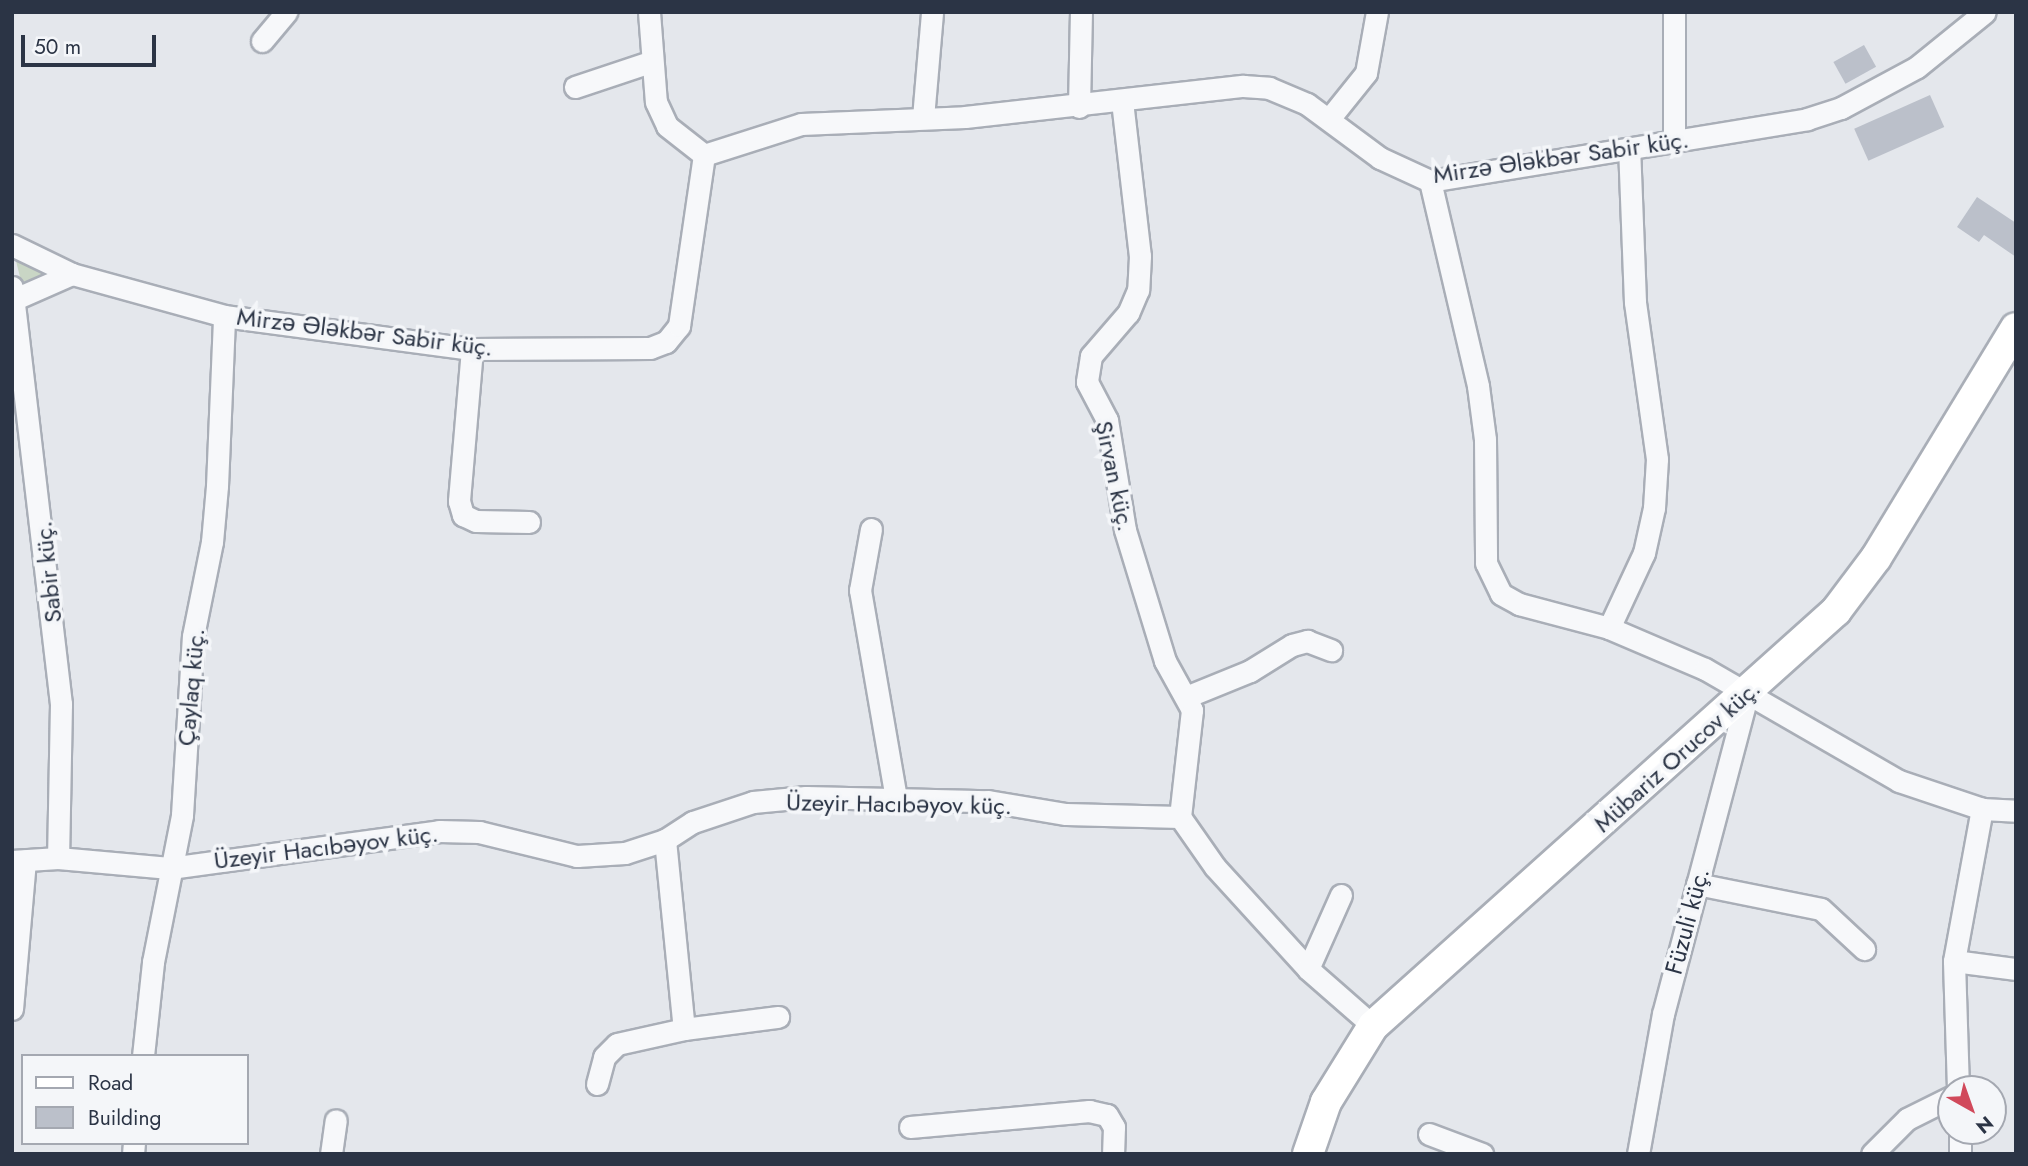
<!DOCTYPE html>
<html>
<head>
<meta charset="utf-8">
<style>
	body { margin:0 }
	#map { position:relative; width:2028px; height:1166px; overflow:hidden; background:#e4e7ec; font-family:Jost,sans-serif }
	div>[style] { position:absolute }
	.green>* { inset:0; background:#c9d6c5 }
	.building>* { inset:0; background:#bbc0ca; transform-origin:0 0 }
	.roads { filter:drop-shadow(2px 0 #a9aeb7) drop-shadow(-2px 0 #a9aeb7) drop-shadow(0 2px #a9aeb7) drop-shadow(0 -2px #a9aeb7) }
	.street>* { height:21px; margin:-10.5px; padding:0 10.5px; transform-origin:10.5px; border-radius:10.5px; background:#f7f8fa }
	.secondary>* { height:30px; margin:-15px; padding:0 15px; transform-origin:15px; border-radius:15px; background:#fff }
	span { translate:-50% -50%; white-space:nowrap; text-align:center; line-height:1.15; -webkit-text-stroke:7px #f4f6f9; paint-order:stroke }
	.street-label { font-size:24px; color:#2b3445 }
	.frame { position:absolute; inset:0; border:14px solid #2b3445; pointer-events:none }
	.legend { position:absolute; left:21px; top:1054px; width:228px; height:91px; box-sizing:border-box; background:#f4f6f9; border:2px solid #a4a8b1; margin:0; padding:9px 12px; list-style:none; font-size:21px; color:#2b3445 }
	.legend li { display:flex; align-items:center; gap:14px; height:35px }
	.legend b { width:35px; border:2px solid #a4a8b1 }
	.north { position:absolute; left:1937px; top:1075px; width:70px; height:70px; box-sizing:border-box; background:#f4f6f9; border:2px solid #a4a8b1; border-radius:50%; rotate:140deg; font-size:19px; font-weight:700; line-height:28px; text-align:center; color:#2b3445 }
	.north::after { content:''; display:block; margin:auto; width:24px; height:32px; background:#d1495b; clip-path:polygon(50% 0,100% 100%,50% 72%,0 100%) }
	.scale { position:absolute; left:21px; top:35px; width:135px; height:32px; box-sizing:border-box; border:4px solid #2b3445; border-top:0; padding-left:9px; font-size:21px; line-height:24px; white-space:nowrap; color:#2b3445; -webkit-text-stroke:5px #f4f6f9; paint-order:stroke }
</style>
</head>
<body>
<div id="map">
	<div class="green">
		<div style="clip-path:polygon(16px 261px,46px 272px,22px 285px)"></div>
	</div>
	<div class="building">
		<div style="left:1864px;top:45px;width:25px;height:35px;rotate:61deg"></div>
		<div style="left:1930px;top:95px;width:35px;height:83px;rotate:66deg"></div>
		<div style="clip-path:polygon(1977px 197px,2016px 223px,2016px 257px,1984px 235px,1979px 242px,1957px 227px)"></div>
	</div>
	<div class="roads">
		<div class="street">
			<div style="left:649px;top:12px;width:90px;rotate:85.6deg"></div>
			<div style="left:656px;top:102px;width:26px;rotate:65deg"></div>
			<div style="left:667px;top:126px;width:47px;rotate:38.1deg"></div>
			<div style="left:262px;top:41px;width:38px;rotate:-50deg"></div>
			<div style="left:575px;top:87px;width:79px;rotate:-18.4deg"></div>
			<div style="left:1122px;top:101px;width:156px;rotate:83.4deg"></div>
			<div style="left:1140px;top:256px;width:34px;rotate:93deg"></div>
			<div style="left:1138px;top:290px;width:25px;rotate:113deg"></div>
			<div style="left:1128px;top:313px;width:57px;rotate:130.7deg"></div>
			<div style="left:1091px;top:356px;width:26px;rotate:99deg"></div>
			<div style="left:1087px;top:382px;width:43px;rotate:62.2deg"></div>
			<div style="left:1107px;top:420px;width:111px;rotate:80.7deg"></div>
			<div style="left:1125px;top:530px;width:137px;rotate:73deg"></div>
			<div style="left:1165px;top:661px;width:56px;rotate:61.1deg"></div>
			<div style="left:1192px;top:710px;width:108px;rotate:96.4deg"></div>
			<div style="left:1079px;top:107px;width:95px;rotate:-88.8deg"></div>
			<div style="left:923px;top:118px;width:106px;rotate:-85.1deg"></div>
			<div style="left:1329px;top:119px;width:59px;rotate:-51.2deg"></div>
			<div style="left:1366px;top:73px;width:62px;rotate:-79.8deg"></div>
			<div style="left:1674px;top:141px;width:129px;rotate:-90deg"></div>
			<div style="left:1430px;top:181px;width:211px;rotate:76.8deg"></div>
			<div style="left:1478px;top:386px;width:53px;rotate:82.5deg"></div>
			<div style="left:1485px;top:439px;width:124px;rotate:89.5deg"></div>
			<div style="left:1486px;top:563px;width:34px;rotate:64deg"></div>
			<div style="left:1501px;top:594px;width:21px;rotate:29deg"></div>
			<div style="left:1519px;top:604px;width:93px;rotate:14.9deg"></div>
			<div style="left:1609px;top:628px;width:104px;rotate:23.1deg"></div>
			<div style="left:1705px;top:669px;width:224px;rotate:30deg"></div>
			<div style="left:1899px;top:781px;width:88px;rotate:18.6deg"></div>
			<div style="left:1982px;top:809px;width:34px;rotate:3deg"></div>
			<div style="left:12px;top:245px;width:67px;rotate:25.8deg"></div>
			<div style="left:72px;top:274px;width:62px;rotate:156.3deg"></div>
			<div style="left:72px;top:274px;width:158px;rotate:15.4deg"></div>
			<div style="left:224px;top:316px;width:250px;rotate:7.6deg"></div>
			<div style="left:472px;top:349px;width:178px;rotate:-0.3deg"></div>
			<div style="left:650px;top:348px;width:17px;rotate:-21deg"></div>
			<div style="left:666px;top:342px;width:21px;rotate:-51deg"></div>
			<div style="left:679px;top:326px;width:173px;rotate:-81.7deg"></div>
			<div style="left:704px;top:155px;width:102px;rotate:-17.7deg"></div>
			<div style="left:801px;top:124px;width:164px;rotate:-2.4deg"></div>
			<div style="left:965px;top:117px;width:280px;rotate:-6.4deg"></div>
			<div style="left:1243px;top:86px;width:26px;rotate:4deg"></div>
			<div style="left:1269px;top:88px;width:41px;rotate:22.8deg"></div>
			<div style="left:1307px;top:104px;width:91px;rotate:36.5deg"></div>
			<div style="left:1380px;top:158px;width:55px;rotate:24.7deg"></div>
			<div style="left:1430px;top:181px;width:382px;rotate:-9.3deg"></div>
			<div style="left:1807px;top:119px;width:36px;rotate:-18deg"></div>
			<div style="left:1841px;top:108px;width:86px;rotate:-28.3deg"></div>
			<div style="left:1917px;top:67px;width:87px;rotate:-39deg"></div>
			<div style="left:12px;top:287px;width:420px;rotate:83.3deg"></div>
			<div style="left:61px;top:704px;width:154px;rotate:91.1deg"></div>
			<div style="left:472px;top:349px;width:153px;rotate:94.9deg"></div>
			<div style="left:459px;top:501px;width:15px;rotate:74deg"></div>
			<div style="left:463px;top:515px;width:14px;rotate:25deg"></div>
			<div style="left:476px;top:521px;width:53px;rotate:1.1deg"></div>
			<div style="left:871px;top:529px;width:62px;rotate:100.2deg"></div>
			<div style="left:860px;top:590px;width:212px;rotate:80.2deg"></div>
			<div style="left:1609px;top:628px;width:83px;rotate:-65deg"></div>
			<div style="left:1644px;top:553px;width:46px;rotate:-77.5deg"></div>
			<div style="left:1654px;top:508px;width:49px;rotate:-86.5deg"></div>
			<div style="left:1657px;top:459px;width:159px;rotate:-98deg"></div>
			<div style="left:1635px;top:302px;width:153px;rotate:-92.2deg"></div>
			<div style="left:1186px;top:697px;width:69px;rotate:-22.1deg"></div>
			<div style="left:1250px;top:671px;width:49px;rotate:-31.8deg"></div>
			<div style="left:1292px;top:645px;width:16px;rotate:-15deg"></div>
			<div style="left:1307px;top:641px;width:26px;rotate:21deg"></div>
			<div style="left:665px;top:840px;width:190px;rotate:84.3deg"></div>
			<div style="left:12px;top:861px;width:46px;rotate:-3.7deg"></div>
			<div style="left:58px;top:858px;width:112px;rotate:5.1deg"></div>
			<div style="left:170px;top:868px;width:272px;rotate:-7.8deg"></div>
			<div style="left:439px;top:831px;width:40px;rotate:1.4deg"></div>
			<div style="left:479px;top:832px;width:101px;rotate:13.8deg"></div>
			<div style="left:577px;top:856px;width:48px;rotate:-3.6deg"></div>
			<div style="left:625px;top:853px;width:42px;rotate:-18deg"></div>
			<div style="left:665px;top:840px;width:33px;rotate:-33deg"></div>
			<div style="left:693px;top:822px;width:63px;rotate:-18.4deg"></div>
			<div style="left:753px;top:802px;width:53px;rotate:-5.4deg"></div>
			<div style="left:806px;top:797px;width:182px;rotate:1.3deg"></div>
			<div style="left:988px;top:801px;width:79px;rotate:9.5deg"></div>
			<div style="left:1066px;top:814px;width:114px;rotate:1.5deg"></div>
			<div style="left:1180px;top:817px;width:61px;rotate:55deg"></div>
			<div style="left:1215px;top:867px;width:138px;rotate:47.6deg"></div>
			<div style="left:1308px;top:969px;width:86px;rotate:41.2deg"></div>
			<div style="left:1697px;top:884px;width:126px;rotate:11.4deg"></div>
			<div style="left:1821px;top:909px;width:59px;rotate:42.9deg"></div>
			<div style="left:1954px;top:961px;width:63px;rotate:7.4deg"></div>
			<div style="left:1308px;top:969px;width:81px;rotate:-66deg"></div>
			<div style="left:12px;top:1009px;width:149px;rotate:-85deg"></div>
			<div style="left:143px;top:1056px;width:95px;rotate:-83.9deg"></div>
			<div style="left:153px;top:962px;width:150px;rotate:-78.8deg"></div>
			<div style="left:182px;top:815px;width:179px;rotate:-86.5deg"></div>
			<div style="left:193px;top:636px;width:96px;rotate:-78.6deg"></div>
			<div style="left:212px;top:542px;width:56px;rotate:-84.9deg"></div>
			<div style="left:217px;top:486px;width:170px;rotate:-87.6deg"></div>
			<div style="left:597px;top:1084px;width:28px;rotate:-75deg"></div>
			<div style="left:604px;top:1057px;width:18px;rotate:-45deg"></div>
			<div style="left:617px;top:1044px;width:69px;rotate:-12.6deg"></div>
			<div style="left:684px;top:1029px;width:95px;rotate:-7.3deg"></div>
			<div style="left:1958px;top:1089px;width:128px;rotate:-91.8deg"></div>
			<div style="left:1954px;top:961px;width:155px;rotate:-79.6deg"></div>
			<div style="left:910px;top:1127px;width:180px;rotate:-5.1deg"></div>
			<div style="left:1089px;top:1111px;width:18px;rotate:13deg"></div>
			<div style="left:1107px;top:1115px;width:14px;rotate:60deg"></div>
			<div style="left:1114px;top:1127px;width:27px;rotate:92deg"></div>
			<div style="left:1960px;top:1131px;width:23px;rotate:90deg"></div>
			<div style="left:1429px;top:1134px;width:57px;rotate:20.7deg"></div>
			<div style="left:133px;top:1154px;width:11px;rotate:-85deg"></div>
			<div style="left:331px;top:1154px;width:34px;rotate:-82deg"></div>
			<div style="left:1638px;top:1154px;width:142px;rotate:-79.9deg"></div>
			<div style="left:1663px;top:1014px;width:333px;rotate:-75.2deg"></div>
			<div style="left:1872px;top:1154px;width:49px;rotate:-45deg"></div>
			<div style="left:1907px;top:1119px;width:49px;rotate:-26.6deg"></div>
		</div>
		<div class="secondary">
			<div style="left:1308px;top:1154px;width:55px;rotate:-70.9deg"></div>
			<div style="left:1326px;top:1102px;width:89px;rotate:-58.3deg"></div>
			<div style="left:1373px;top:1026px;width:622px;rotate:-41.87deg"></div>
			<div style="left:1836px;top:611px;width:66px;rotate:-53deg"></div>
			<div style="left:1876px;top:558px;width:269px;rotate:-58.7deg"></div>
		</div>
	</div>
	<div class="street-label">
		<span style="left:1561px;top:157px;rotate:-8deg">Mirzə Ələkbər Sabir küç.</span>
		<span style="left:365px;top:332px;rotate:7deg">Mirzə Ələkbər Sabir küç.</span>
		<span style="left:1115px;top:476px;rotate:78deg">Şirvan küç.</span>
		<span style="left:48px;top:572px;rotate:-96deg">Sabir küç.</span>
		<span style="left:191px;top:687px;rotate:-85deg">Çaylaq küç.</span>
		<span style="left:1677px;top:756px;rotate:-42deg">Mübariz Orucov küç.</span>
		<span style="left:899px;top:804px;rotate:1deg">Üzeyir Hacıbəyov küç.</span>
		<span style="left:326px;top:847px;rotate:-7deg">Üzeyir Hacıbəyov küç.</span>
		<span style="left:1687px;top:921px;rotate:-75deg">Füzuli küç.</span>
	</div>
	<div class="frame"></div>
	<ul class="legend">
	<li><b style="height:9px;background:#fff"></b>Road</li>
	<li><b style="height:19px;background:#bbc0ca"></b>Building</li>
	</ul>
	<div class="north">N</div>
	<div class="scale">50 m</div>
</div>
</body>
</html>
